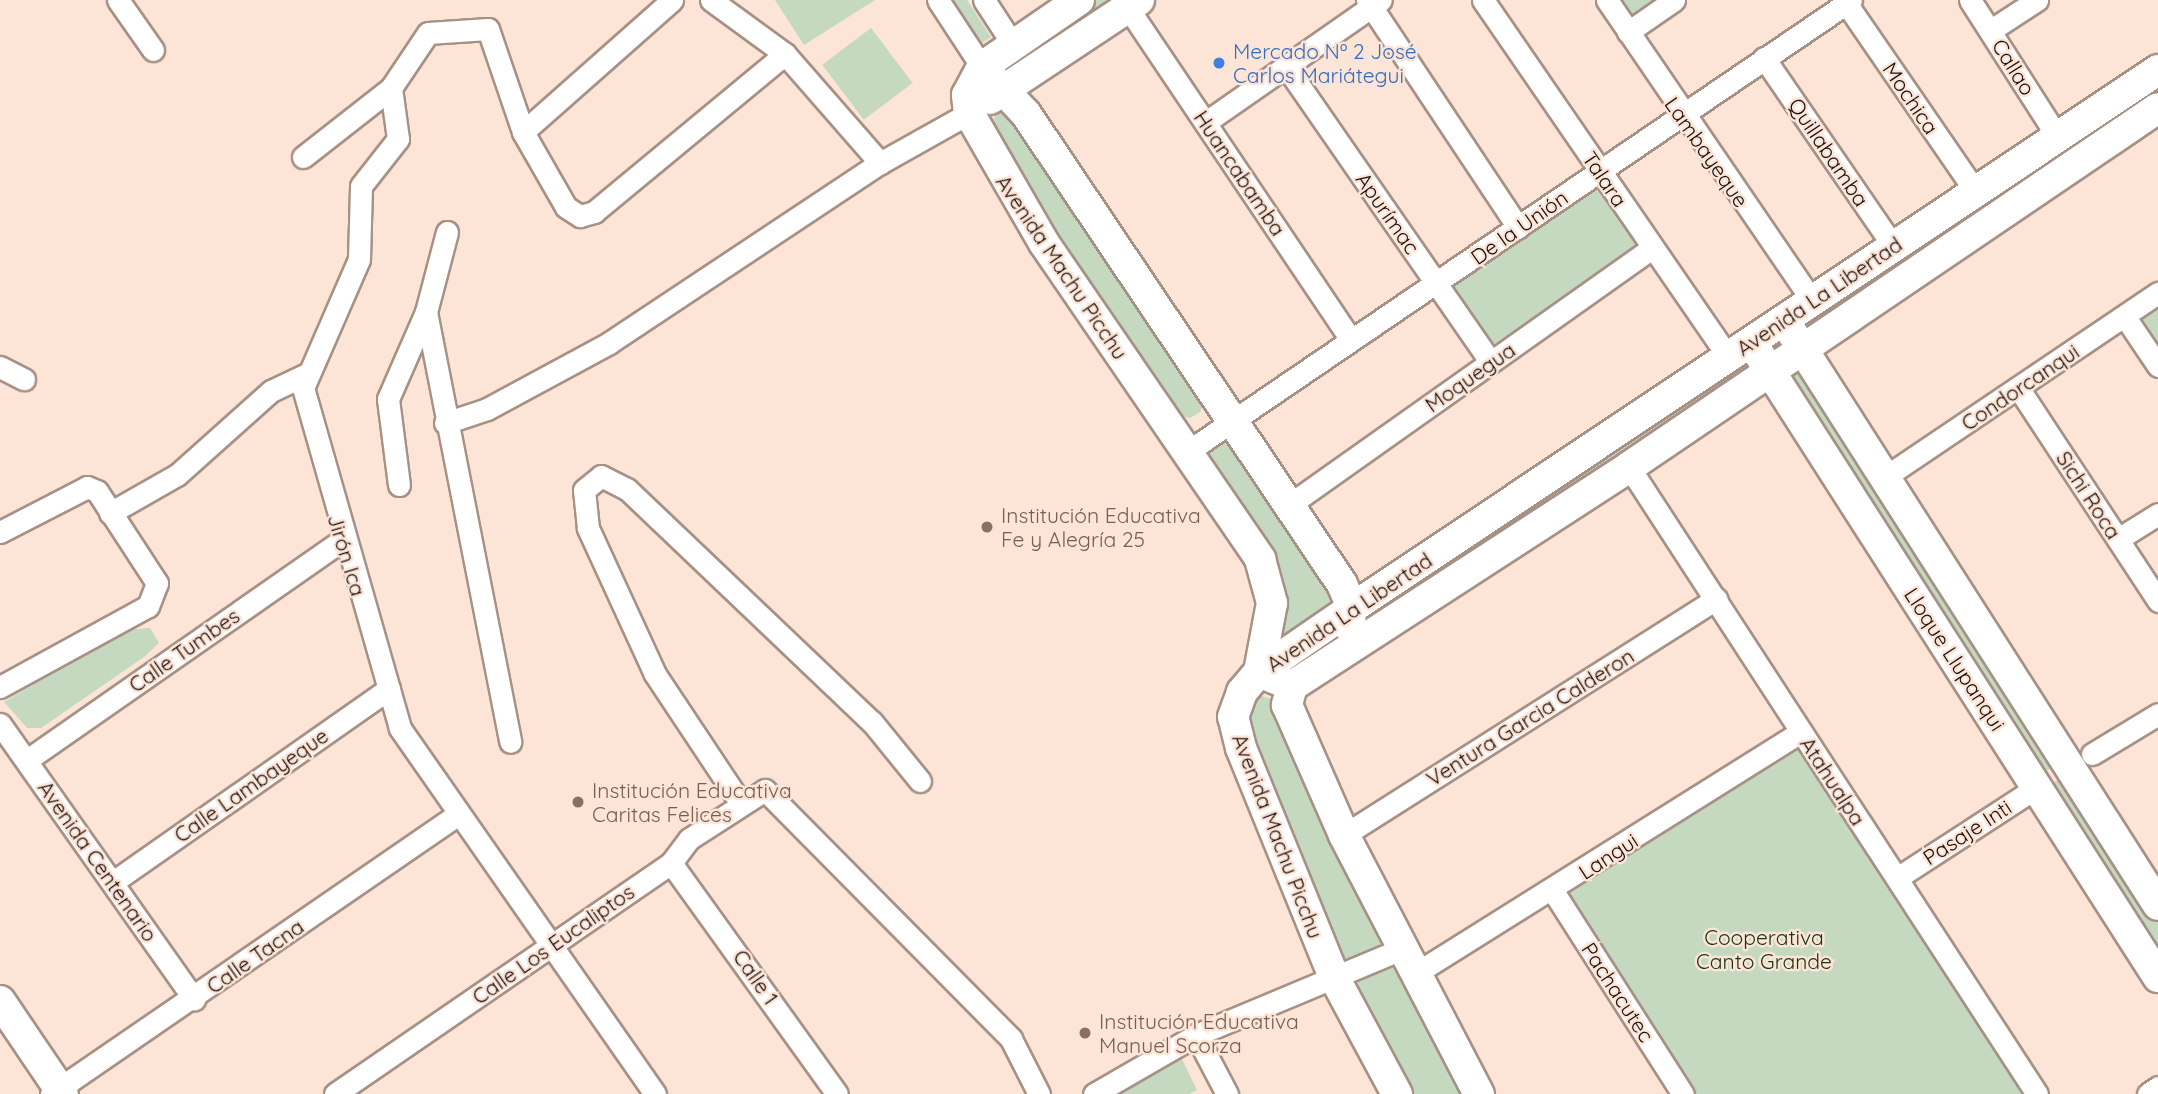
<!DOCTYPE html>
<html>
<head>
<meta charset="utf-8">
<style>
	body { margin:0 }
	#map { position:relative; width:2158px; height:1094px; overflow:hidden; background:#fce4d7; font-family:Quicksand,sans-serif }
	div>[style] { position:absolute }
	.green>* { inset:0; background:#c4d9c0; transform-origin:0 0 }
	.roads { filter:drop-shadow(2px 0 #a79185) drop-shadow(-2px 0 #a79185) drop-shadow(0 2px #a79185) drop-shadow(0 -2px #a79185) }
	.street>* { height:21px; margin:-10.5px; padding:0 10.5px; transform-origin:10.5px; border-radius:10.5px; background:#fff }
	.secondary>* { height:30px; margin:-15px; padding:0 15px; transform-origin:15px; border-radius:15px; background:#fff }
	.dots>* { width:19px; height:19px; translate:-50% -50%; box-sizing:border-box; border:4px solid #fce4d7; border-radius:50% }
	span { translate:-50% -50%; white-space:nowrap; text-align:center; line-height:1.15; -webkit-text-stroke:5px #fce4d7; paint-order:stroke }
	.shop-label { font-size:21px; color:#366cbe }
	.left { translate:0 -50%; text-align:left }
	.street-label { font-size:21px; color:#160e0a }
	.education-label { font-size:21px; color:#785e54 }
	.park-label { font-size:21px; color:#14360f }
</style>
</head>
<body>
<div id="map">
	<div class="green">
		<div style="clip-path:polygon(775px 0,875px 0,804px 45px)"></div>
		<div style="clip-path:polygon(949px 0,967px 0,991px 37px,979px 45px)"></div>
		<div style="clip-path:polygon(1091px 0,1119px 0,1020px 67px,1011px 67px,1006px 60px)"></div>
		<div style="clip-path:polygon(1611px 0,1666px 0,1628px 26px)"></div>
		<div style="left:871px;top:28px;width:69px;height:61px;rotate:53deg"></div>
		<div style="clip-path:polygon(2158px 78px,2158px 99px,1808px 324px,1803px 316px)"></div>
		<div style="clip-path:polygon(998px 113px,1014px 117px,1205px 402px,1200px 412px,1190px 418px,1171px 414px,986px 128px)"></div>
		<div style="left:1600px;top:182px;width:78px;height:186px;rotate:57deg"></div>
		<div style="clip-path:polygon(2158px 302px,2158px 358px,2132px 319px)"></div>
		<div style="clip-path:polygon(1737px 361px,1740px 374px,1621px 455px,1368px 623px,1360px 612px)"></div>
		<div style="clip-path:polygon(1799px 368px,2054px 762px,2050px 769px,2042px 773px,1785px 377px)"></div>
		<div style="clip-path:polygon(1231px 441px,1337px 597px,1328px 615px,1275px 649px,1285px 588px,1205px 462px,1213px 445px)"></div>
		<div style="clip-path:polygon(150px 628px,159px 643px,144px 657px,41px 728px,27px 728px,4px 702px,125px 630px)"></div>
		<div style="clip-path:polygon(1258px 695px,1275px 700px,1382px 939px,1377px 950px,1342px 961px,1248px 747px,1243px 706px)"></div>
		<div style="clip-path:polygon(1798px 749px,2023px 1094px,1694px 1094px,1565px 896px)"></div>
		<div style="clip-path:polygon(2056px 781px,2068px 782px,2158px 920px,2158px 966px,2050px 787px)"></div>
		<div style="clip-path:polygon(1382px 964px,1405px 972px,1473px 1094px,1406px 1094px,1351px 995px,1363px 972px)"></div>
		<div style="clip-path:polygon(1181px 1057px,1197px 1090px,1189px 1094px,1116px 1094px,1111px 1085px)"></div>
	</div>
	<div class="roads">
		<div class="street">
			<div style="left:118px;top:0;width:61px;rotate:55deg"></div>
			<div style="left:711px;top:0;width:92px;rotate:36.1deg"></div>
			<div style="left:785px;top:54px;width:145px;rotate:48.9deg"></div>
			<div style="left:938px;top:0;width:80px;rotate:56.7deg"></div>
			<div style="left:984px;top:0;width:51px;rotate:56.9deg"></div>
			<div style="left:1367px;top:0;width:273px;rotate:56.4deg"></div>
			<div style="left:1483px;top:0;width:433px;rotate:55.5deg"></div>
			<div style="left:1607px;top:0;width:364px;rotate:55.7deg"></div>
			<div style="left:1970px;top:0;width:161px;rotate:57.4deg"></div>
			<div style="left:1846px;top:3px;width:229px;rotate:55.5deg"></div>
			<div style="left:1128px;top:8px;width:400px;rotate:56.1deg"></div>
			<div style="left:1991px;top:30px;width:55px;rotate:-33.1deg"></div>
			<div style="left:1628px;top:32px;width:56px;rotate:-34.8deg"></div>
			<div style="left:1764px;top:58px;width:228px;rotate:55.5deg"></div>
			<div style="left:1285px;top:65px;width:361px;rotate:55.3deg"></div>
			<div style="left:1206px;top:122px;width:213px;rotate:-34.9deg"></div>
			<div style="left:523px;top:132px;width:199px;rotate:-41.5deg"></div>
			<div style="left:303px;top:157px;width:112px;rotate:-38.1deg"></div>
			<div style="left:447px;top:232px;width:83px;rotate:104.7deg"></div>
			<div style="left:426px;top:312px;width:438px;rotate:78.9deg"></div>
			<div style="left:2125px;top:317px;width:59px;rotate:56deg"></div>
			<div style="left:0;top:367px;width:27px;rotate:27deg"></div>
			<div style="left:2019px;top:389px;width:254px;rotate:56.7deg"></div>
			<div style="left:445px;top:423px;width:44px;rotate:-18.4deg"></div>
			<div style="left:487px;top:409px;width:139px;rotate:-28.4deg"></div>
			<div style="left:609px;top:343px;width:325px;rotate:-33.6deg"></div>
			<div style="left:880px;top:163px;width:102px;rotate:-29.3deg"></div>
			<div style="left:1187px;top:452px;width:803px;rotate:-34.24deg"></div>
			<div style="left:1629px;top:467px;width:748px;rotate:56.95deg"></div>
			<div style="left:1882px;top:479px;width:333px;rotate:-34deg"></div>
			<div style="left:399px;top:485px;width:87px;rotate:-97.3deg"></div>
			<div style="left:388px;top:399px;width:95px;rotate:-66.4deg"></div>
			<div style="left:1289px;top:505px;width:445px;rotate:-35.3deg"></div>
			<div style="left:110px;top:513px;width:77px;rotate:-29.6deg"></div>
			<div style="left:177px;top:475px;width:126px;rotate:-41.8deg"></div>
			<div style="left:271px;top:391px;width:42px;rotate:-25.3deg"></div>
			<div style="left:0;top:532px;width:98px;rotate:-27.3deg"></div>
			<div style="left:87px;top:487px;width:11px;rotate:22deg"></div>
			<div style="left:97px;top:491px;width:110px;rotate:56.9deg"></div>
			<div style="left:157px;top:583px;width:25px;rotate:111deg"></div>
			<div style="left:148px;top:606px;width:169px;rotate:151.3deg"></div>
			<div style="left:2118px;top:539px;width:47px;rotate:-32deg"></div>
			<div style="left:0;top:724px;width:337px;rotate:54.8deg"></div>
			<div style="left:2092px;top:754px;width:77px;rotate:-31.2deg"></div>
			<div style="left:27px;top:760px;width:383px;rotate:-34.9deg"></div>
			<div style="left:740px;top:802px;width:154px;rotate:-123.6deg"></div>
			<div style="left:655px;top:674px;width:161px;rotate:-114.7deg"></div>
			<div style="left:588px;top:528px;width:38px;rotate:-96deg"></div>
			<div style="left:584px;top:490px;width:22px;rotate:-39deg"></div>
			<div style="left:601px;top:476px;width:29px;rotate:27deg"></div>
			<div style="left:627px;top:489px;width:338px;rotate:43.6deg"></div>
			<div style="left:872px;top:722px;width:76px;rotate:50.9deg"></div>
			<div style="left:1344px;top:835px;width:441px;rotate:-32.4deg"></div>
			<div style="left:671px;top:863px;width:284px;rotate:54.3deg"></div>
			<div style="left:1897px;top:878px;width:167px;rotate:-33deg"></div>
			<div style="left:113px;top:882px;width:337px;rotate:-35deg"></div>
			<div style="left:1553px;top:891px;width:241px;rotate:57.4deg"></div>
			<div style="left:1413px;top:975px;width:458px;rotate:-32.1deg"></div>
			<div style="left:1196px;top:1035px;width:67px;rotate:62.3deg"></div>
			<div style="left:51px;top:1094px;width:493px;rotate:-34.5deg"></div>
			<div style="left:335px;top:1094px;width:408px;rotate:-34.5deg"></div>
			<div style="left:671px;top:863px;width:30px;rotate:-53deg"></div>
			<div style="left:689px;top:839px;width:90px;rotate:-32.8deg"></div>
			<div style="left:765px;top:790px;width:350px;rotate:45.3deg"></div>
			<div style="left:1011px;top:1039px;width:62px;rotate:63deg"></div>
			<div style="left:655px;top:1094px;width:446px;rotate:-124.9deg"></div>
			<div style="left:400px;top:728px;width:354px;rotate:-105.9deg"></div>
			<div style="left:303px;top:388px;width:141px;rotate:-66.5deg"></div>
			<div style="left:359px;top:259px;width:73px;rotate:-88.4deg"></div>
			<div style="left:361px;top:186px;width:60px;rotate:-51.8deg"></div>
			<div style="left:398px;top:139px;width:51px;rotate:-97.8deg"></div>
			<div style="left:391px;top:88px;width:66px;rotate:-56.1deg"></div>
			<div style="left:428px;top:33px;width:60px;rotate:-3.8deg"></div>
			<div style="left:488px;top:29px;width:109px;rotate:71.2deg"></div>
			<div style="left:523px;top:132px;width:86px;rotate:60.2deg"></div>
			<div style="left:566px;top:207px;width:17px;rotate:33deg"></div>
			<div style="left:580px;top:216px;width:15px;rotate:-16deg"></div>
			<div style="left:594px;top:212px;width:248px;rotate:-39.6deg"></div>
			<div style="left:1094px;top:1094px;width:118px;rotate:-30deg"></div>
			<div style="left:1196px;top:1035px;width:220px;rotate:-22.7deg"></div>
			<div style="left:2148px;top:1094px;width:12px;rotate:-35deg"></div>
		</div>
		<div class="secondary">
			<div style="left:1079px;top:0;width:118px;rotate:145.4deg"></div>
			<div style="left:982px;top:67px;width:32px;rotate:118deg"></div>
			<div style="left:967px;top:95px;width:18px;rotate:84deg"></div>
			<div style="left:969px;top:113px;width:150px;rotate:60deg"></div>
			<div style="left:1044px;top:243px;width:383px;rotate:55.6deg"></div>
			<div style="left:1260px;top:559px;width:46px;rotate:74.7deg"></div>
			<div style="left:1272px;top:603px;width:70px;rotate:100.7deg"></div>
			<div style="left:982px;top:67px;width:64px;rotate:46.9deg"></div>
			<div style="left:1026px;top:114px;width:566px;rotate:56.09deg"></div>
			<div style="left:1342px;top:584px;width:26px;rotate:67deg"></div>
			<div style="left:1352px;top:608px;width:19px;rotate:99deg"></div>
			<div style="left:990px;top:99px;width:179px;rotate:-33.6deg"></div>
			<div style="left:1791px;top:331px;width:681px;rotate:57.41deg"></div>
			<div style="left:1759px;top:354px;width:740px;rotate:57.36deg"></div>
			<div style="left:1259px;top:672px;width:36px;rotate:23deg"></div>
			<div style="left:1292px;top:686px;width:402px;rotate:-33deg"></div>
			<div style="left:1629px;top:467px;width:639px;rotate:-34.16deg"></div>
			<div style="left:1292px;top:686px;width:20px;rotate:105deg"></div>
			<div style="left:1287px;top:705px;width:142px;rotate:66.3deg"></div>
			<div style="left:1344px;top:835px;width:292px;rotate:62.5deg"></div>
			<div style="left:0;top:1001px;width:112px;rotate:55.9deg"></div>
			<div style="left:1397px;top:1094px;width:133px;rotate:-118.3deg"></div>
			<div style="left:1334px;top:977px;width:247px;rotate:-112.1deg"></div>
			<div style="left:1241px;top:748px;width:32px;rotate:-104deg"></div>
			<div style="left:1233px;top:717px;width:27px;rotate:-70deg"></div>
			<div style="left:1242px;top:692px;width:26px;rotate:-50deg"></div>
			<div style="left:1259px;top:672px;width:113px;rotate:-34.5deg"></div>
			<div style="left:1352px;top:608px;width:969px;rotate:-33.72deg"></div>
		</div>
	</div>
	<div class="dots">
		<div style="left:1219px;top:63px;background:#3f7fe0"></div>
		<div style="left:987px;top:527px;background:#8d6e63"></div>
		<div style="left:578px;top:802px;background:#8d6e63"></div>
		<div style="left:1085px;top:1033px;background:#8d6e63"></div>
	</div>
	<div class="shop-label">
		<span class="left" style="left:1233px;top:63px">Mercado Nº 2 José<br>Carlos Mariátegui</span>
	</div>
	<div class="street-label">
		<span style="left:2014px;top:67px;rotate:58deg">Callao</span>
		<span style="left:1911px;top:98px;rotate:56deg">Mochica</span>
		<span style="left:1707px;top:152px;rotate:55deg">Lambayeque</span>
		<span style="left:1829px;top:152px;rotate:56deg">Quillabamba</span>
		<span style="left:1240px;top:173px;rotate:56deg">Huancabamba</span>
		<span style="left:1605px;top:179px;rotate:56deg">Talara</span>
		<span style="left:1388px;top:213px;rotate:55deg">Apurímac</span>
		<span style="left:1519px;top:227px;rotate:-35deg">De la Unión</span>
		<span style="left:1062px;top:267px;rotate:56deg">Avenida Machu Picchu</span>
		<span style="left:1819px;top:296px;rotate:-34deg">Avenida La Libertad</span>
		<span style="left:1470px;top:377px;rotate:-35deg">Moquegua</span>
		<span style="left:2020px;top:387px;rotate:-34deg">Condorcanqui</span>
		<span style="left:2089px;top:495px;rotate:57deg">Sichi Roca</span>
		<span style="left:347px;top:555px;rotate:73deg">Jirón Ica</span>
		<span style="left:1349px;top:612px;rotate:-34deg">Avenida La Libertad</span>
		<span style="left:184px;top:650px;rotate:-35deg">Calle Tumbes</span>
		<span style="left:1955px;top:659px;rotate:57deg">Lloque Llupanqui</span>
		<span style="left:1530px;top:717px;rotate:-32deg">Ventura Garcia Calderon</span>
		<span style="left:1833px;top:781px;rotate:57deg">Atahualpa</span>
		<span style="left:251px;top:785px;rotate:-35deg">Calle Lambayeque</span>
		<span style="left:1967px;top:832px;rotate:-33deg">Pasaje Inti</span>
		<span style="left:1278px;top:836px;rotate:69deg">Avenida Machu Picchu</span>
		<span style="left:1608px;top:856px;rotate:-33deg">Langui</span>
		<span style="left:98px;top:861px;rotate:55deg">Avenida Centenario</span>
		<span style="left:553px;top:944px;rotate:-35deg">Calle Los Eucaliptos</span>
		<span style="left:255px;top:956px;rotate:-35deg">Calle Tacna</span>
		<span style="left:756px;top:977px;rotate:55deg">Calle 1</span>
		<span style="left:1618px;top:992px;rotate:57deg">Pachacutec</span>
	</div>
	<div class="education-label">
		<span class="left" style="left:1001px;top:527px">Institución Educativa<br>Fe y Alegría 25</span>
		<span class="left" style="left:592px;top:802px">Institución Educativa<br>Caritas Felices</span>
		<span class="left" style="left:1099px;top:1033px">Institución Educativa<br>Manuel Scorza</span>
	</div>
	<div class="park-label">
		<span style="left:1764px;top:949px">Cooperativa<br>Canto Grande</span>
	</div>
</div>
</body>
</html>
